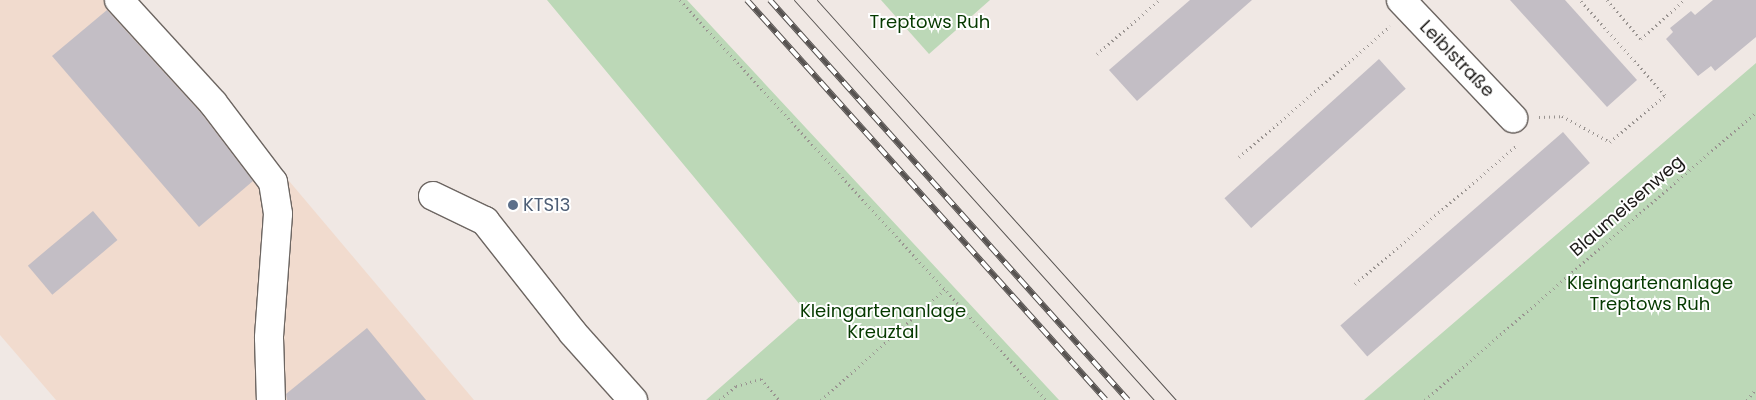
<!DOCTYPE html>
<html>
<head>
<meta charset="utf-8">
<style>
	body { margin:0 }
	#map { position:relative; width:1756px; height:400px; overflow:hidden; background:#f0e8e4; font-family:Poppins,sans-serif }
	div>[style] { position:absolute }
	.commercial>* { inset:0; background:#f1dbce }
	.green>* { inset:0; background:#bcd8b7 }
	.building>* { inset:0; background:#c3bec5; transform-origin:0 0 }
	.path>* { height:3px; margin-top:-1.5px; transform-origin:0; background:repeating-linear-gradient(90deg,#999390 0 1px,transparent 0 5px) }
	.roads { filter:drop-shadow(1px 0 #6d6662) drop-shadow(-1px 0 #6d6662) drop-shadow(0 1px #6d6662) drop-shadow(0 -1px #6d6662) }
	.minor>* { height:28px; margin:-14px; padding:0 14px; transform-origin:14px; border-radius:14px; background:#fff }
	.tram>* { height:1px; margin:-0.5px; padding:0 0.5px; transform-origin:0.5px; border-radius:0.5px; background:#575351 }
	.rail>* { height:5.5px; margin-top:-2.75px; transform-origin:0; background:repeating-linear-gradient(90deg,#fff 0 11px,#575351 0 22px); box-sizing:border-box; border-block:1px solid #575351 }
	.dots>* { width:14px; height:14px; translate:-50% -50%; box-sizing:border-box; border:2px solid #fff; border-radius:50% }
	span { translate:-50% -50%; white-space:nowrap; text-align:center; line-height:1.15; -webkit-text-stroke:4px #fff; paint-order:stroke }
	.park-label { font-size:18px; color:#063a00 }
	.street-label { font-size:18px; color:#1d1b19 }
	.service-label { font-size:18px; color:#4e5e75 }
	.left { translate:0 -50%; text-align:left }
</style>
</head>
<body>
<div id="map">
	<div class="commercial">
		<div style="clip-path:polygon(0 0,129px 0,219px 98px,474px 400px,56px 400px,0 335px)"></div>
	</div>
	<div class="green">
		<div style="clip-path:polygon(547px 0,687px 0,1059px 400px,706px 400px,806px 312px)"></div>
		<div style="clip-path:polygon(881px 0,990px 0,929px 54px)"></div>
		<div style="clip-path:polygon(1756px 62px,1756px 400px,1364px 400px,1756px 63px)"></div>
	</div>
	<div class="building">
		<div style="clip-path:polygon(1190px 0,1252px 0,1137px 101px,1109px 70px)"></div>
		<div style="clip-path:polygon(1510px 0,1565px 0,1637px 80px,1607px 107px)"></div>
		<div style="clip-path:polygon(1713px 0,1756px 0,1756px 37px,1715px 71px,1711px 66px,1698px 76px,1666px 39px,1673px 32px,1670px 28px,1691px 11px,1695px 15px)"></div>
		<div style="clip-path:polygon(107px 10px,201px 113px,253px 181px,199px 227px,52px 56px)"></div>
		<div style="left:1379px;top:59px;width:40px;height:208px;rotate:48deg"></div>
		<div style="left:1563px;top:132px;width:41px;height:295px;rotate:49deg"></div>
		<div style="left:93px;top:211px;width:38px;height:85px;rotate:50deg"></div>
		<div style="clip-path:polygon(367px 328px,426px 400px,287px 400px,286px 394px)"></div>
	</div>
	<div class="path">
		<div style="left:680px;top:0;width:542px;rotate:47.54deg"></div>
		<div style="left:1607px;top:0;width:52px;rotate:48.9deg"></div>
		<div style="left:1641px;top:39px;width:58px;rotate:-42.2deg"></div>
		<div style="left:1097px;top:54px;width:82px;rotate:-41.1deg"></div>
		<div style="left:1539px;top:117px;width:23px;rotate:-2deg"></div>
		<div style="left:1562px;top:116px;width:55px;rotate:28.4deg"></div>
		<div style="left:1610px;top:142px;width:72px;rotate:-40.5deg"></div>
		<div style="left:1665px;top:95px;width:127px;rotate:-131.8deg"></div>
		<div style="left:1239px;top:157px;width:200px;rotate:-40.9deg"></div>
		<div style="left:1355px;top:284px;width:212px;rotate:-40.6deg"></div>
		<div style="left:720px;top:400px;width:21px;rotate:-41deg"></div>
		<div style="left:736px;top:386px;width:26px;rotate:-16deg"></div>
		<div style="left:761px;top:379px;width:28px;rotate:49deg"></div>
		<div style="left:821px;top:400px;width:166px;rotate:-41.8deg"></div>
		<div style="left:1425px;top:400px;width:439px;rotate:-41deg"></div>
		<div style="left:1747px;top:400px;width:14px;rotate:-51deg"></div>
	</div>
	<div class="roads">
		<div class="minor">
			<div style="left:119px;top:0;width:139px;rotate:47.6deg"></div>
			<div style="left:213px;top:103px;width:99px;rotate:52.8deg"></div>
			<div style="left:273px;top:182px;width:32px;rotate:81deg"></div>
			<div style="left:278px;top:214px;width:124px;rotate:94.2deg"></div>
			<div style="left:269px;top:338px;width:62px;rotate:88.2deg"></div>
			<div style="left:1401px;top:0;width:163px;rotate:46.5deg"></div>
			<div style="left:433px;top:196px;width:58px;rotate:25.7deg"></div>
			<div style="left:485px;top:221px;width:142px;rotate:51.8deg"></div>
			<div style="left:573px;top:333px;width:90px;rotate:48.2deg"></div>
		</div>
	</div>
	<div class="tram">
		<div style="left:794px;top:0;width:538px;rotate:48.01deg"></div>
		<div style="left:817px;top:0;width:537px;rotate:48.09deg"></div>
	</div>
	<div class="rail">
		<div style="left:747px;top:0;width:537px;rotate:48.09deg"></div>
		<div style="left:770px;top:0;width:537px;rotate:48.17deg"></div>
	</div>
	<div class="dots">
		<div style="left:513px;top:205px;background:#5c6f8a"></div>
	</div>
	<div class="park-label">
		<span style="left:930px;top:22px">Treptows Ruh</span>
		<span style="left:1650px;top:294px">Kleingartenanlage<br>Treptows Ruh</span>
		<span style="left:883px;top:322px">Kleingartenanlage<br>Kreuztal</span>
	</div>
	<div class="street-label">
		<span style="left:1457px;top:59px;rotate:46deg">Leiblstraße</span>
		<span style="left:1627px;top:206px;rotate:-41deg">Blaumeisenweg</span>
	</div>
	<div class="service-label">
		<span class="left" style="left:523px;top:205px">KTS13</span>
	</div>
</div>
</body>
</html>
